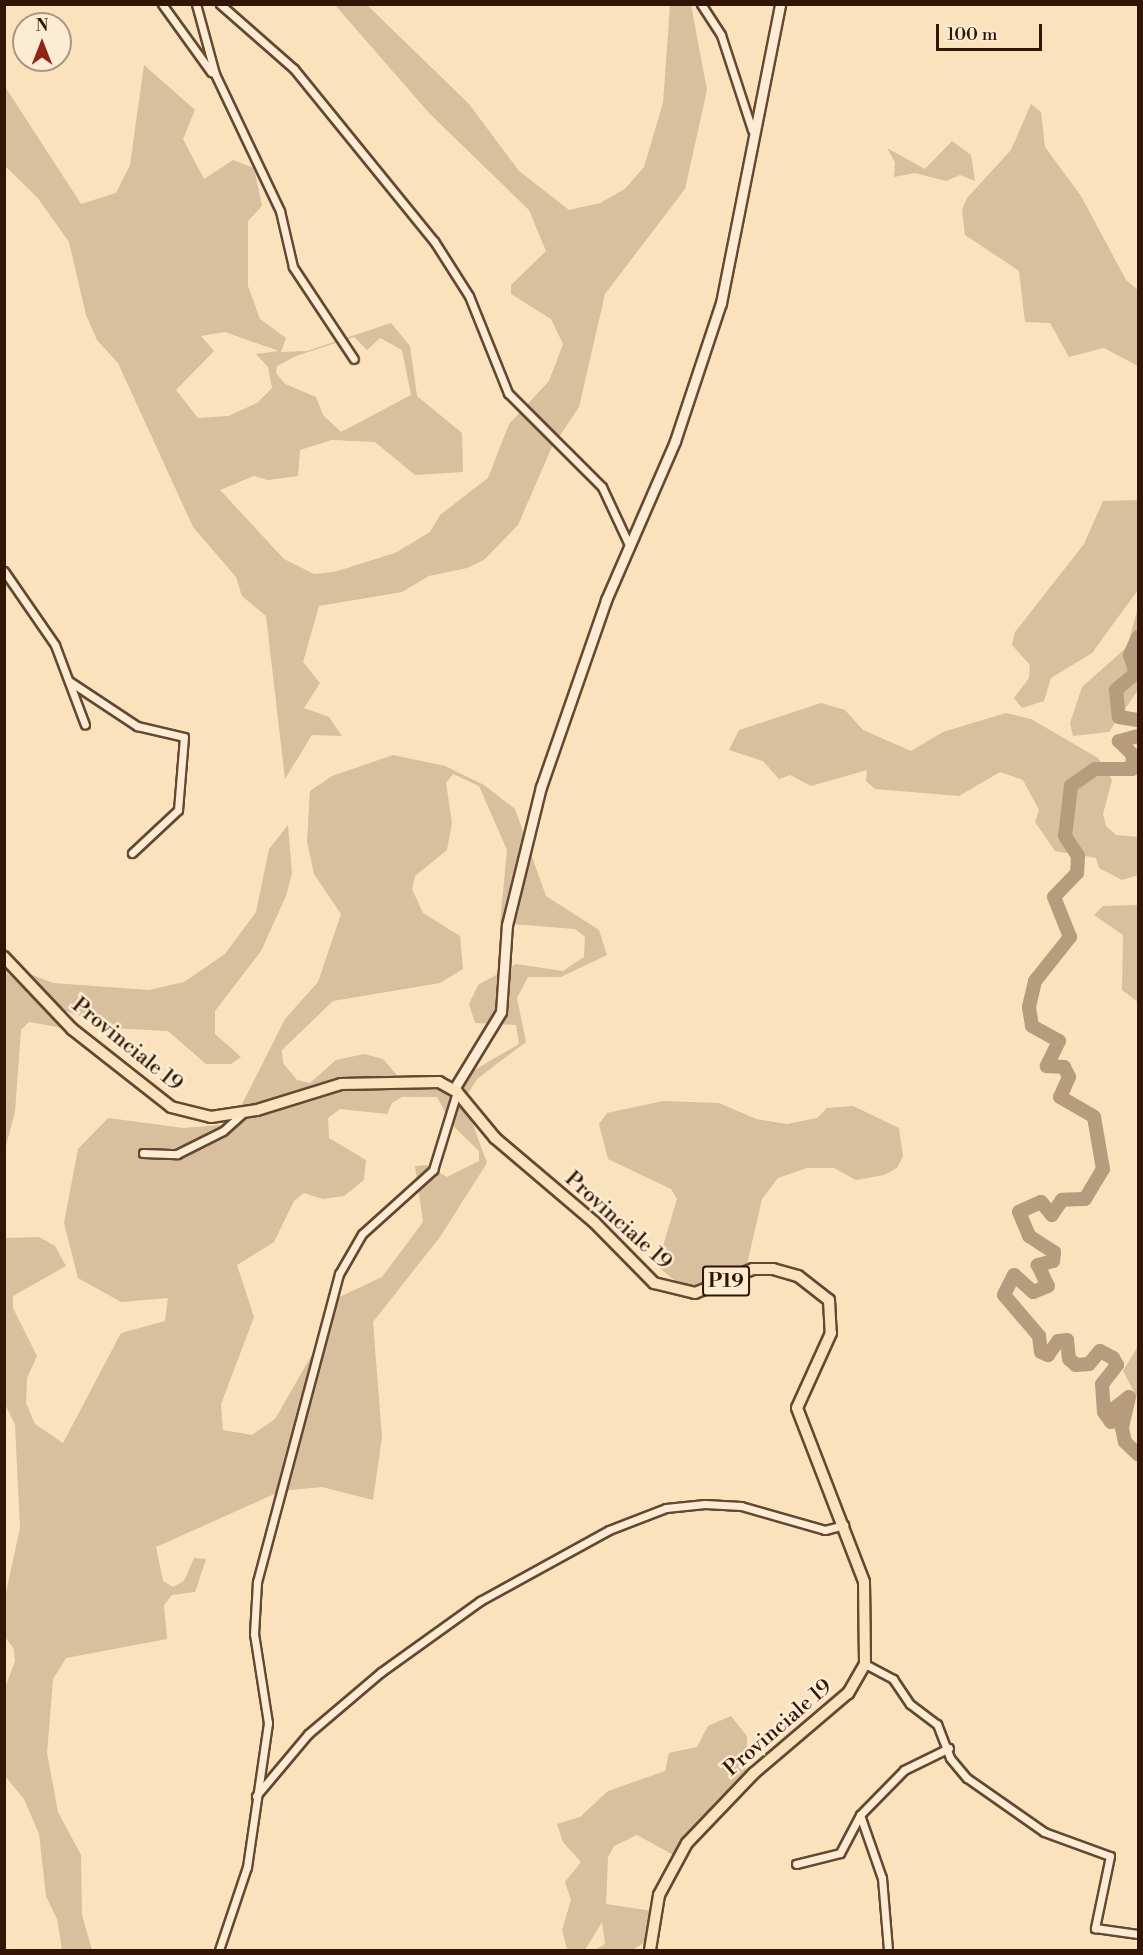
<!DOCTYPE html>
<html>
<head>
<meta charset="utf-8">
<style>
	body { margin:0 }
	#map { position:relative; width:1143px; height:1955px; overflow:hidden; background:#fae2bc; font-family:"Libre Bodoni",serif }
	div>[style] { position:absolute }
	.green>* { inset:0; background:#d8bf9d }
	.river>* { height:14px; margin:-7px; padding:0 7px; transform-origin:7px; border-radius:7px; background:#b69c7d }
	.roads { filter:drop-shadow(2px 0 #644832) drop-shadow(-2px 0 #644832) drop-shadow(0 2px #644832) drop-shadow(0 -2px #644832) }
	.street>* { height:7px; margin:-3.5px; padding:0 3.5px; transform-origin:3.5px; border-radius:3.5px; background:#fcecd3 }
	.secondary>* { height:9px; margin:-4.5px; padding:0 4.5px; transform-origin:4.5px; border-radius:4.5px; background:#fcecd3 }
	.primary>* { height:10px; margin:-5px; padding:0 5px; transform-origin:5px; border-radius:5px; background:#fae2bc }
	span { translate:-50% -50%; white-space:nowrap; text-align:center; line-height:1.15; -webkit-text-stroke:5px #fcecd3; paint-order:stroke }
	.shield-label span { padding:2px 4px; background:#fcecd3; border:2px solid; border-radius:4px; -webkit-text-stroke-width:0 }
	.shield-label { font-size:20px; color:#321504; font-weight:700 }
	.street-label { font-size:21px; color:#321504 }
	.frame { position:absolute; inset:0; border:6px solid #321504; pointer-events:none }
	.north { position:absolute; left:12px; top:12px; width:60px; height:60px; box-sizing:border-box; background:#fcecd3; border:2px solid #ab9680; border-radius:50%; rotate:0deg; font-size:16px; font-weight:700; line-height:24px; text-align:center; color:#321504 }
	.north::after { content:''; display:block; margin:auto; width:21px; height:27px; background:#8f2418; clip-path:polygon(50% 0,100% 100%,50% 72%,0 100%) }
	.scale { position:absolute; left:936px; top:24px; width:106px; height:27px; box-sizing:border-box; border:3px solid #321504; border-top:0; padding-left:8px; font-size:18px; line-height:21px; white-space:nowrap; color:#321504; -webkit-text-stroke:4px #fcecd3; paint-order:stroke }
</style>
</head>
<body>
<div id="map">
	<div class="green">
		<div style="clip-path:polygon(evenodd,335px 5px,367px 5px,469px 104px,519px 171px,569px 210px,600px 203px,625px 189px,644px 167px,663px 103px,670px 5px,691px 5px,707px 90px,685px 189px,605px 294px,579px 407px,551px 449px,518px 525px,484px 560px,467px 568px,429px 576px,402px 592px,319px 606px,303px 662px,320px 683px,304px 708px,329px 717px,342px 736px,312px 735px,285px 779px,266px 616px,242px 596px,236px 577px,193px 527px,118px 363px,97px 340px,86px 315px,69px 242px,37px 197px,5px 166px,4px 85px,81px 204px,116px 193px,130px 165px,144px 65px,195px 110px,183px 139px,204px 179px,233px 160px,254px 168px,262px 206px,248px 221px,248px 286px,260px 319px,286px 338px,281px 352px,307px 351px,391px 323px,410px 346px,417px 396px,462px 433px,463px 472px,415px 475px,375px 442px,332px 440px,300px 450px,298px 476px,268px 480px,254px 476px,220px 490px,284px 559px,314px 574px,334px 572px,395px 553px,430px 532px,440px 515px,488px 478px,509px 424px,549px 381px,563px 344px,551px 319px,511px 294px,511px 285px,546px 251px,529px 210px,430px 114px,335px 5px,225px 332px,279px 351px,256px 354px,268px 367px,272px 388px,257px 403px,228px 416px,198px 418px,176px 390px,214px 351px,201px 336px,225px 332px,335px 5px,354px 337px,367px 350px,380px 338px,402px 350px,411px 395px,341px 432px,323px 415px,316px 397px,285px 384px,276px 373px,277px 366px,296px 356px,354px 337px)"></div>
		<div style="clip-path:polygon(1031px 104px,1041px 112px,1045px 147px,1081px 196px,1126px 280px,1138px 290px,1138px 366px,1104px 348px,1069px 357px,1050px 323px,1025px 322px,1019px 271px,965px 235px,962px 210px,967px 198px,1011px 150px)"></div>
		<div style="clip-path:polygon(952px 141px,971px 155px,975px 181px,960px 175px,946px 181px,915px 173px,894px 177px,895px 162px,887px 148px,925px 169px)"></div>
		<div style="clip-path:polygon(1138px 500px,1138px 590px,1092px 653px,1051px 678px,1044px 701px,1022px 708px,1014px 698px,1029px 678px,1030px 665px,1012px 645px,1015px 632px,1084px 544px,1103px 501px)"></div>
		<div style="clip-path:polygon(1138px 608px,1138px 690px,1109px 732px,1073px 736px,1070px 723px,1082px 687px,1127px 647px)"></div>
		<div style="clip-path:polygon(821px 703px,845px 710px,863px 730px,911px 751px,943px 732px,1006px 713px,1031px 719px,1098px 758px,1112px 780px,1103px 814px,1106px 826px,1116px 835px,1138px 837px,1138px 875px,1122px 880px,1099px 868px,1096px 858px,1055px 851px,1035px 822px,1039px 810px,1023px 780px,1000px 772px,959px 796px,875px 789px,866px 781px,867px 770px,811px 786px,790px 775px,779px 779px,763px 761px,729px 750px,739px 730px)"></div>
		<div style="clip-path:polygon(evenodd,393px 755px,445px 766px,484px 785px,515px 809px,546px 896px,599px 930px,607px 955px,561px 977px,528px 977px,517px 998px,526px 1042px,477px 1079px,464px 1100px,487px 1163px,440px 1237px,373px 1322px,382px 1437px,373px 1500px,322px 1487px,281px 1491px,156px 1547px,163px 1581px,173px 1587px,184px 1581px,194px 1558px,206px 1559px,195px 1592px,172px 1595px,164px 1605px,167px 1639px,66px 1658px,53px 1679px,47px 1753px,58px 1812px,81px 1855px,82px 1915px,92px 1950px,62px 1950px,57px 1919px,46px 1896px,39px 1834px,24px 1799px,5px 1776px,4px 1691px,15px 1661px,14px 1649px,5px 1637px,5px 1597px,20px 1528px,15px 1425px,5px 1404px,5px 1238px,39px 1237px,55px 1246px,66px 1266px,13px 1296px,13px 1308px,37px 1356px,27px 1378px,26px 1403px,35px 1424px,63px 1443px,121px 1333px,165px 1321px,168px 1298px,121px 1302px,78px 1278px,64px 1223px,78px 1149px,108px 1118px,183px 1128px,232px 1124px,285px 1019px,318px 982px,341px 914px,314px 874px,307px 841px,310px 791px,332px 776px,393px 755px,453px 774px,479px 786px,507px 850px,500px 923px,575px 929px,585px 937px,584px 957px,563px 971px,516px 964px,478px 985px,469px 1004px,475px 1023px,516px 1025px,519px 1044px,459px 1079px,421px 1084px,401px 1080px,383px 1059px,364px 1054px,336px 1060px,310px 1083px,297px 1080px,283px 1063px,282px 1050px,333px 1001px,440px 983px,463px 969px,460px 936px,423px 913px,412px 889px,415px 876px,447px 850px,452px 823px,446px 783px,453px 774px,393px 755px,402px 1097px,437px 1097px,452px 1125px,479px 1151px,479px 1161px,447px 1177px,427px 1165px,415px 1166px,423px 1222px,382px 1277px,331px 1301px,317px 1346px,275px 1419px,252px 1435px,223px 1430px,221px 1404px,254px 1317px,237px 1265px,274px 1242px,294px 1201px,304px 1193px,323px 1199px,344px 1196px,364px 1180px,366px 1160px,329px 1138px,328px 1118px,340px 1109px,387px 1114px,392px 1103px,402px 1097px)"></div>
		<div style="clip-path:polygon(288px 825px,292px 873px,286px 896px,261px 951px,215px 1011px,215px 1034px,241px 1057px,231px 1064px,206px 1064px,168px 1031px,108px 1028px,44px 1002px,30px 974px,53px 983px,149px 990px,184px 982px,225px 954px,256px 912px,269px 849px)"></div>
		<div style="clip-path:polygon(1138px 905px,1138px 1002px,1122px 990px,1123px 935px,1094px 915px,1103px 906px)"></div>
		<div style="clip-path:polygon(5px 971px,69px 1029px,29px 1022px,21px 1030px,15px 1112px,5px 1149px)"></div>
		<div style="clip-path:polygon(663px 1101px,719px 1103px,756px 1119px,787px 1124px,817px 1118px,827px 1108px,853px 1106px,899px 1128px,903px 1156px,897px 1168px,884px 1175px,856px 1180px,834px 1168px,807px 1168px,778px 1178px,762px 1199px,747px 1264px,712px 1288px,678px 1283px,657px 1266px,677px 1199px,671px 1189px,608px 1159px,599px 1124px,607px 1113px)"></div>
		<div style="clip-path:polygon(1138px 1346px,1138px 1399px,1123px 1371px)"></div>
		<div style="clip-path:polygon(731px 1716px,747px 1736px,746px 1780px,677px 1857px,637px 1835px,614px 1846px,608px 1857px,606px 1904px,652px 1911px,649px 1940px,632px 1950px,595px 1950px,605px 1944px,602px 1922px,585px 1950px,558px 1950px,567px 1949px,562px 1930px,571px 1900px,565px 1882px,581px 1862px,563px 1842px,557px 1824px,580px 1817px,608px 1791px,665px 1771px,669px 1753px,697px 1747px,708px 1726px)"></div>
	</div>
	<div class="river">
		<div style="left:1138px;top:637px;width:20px;rotate:114deg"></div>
		<div style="left:1130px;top:655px;width:19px;rotate:72deg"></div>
		<div style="left:1136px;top:673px;width:26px;rotate:140deg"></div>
		<div style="left:1116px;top:690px;width:27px;rotate:84deg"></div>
		<div style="left:1119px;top:717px;width:19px;rotate:9deg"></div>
		<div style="left:1138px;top:736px;width:20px;rotate:165deg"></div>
		<div style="left:1119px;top:741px;width:20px;rotate:45deg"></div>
		<div style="left:1133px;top:755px;width:14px;rotate:94deg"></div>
		<div style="left:1132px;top:769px;width:37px;rotate:180deg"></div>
		<div style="left:1095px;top:769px;width:29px;rotate:145deg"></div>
		<div style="left:1071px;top:786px;width:50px;rotate:96.8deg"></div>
		<div style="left:1065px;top:836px;width:24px;rotate:57deg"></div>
		<div style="left:1078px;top:856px;width:17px;rotate:93deg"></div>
		<div style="left:1077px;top:873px;width:33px;rotate:134deg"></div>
		<div style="left:1054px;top:897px;width:43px;rotate:68.2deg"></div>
		<div style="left:1070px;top:937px;width:56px;rotate:128.5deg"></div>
		<div style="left:1035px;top:981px;width:27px;rotate:103deg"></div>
		<div style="left:1029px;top:1007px;width:19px;rotate:81deg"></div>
		<div style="left:1032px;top:1026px;width:31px;rotate:29deg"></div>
		<div style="left:1059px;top:1041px;width:28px;rotate:116deg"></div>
		<div style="left:1047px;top:1066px;width:17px;rotate:3deg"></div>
		<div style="left:1064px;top:1067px;width:11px;rotate:63deg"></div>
		<div style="left:1069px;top:1077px;width:22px;rotate:114deg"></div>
		<div style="left:1060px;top:1097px;width:39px;rotate:30deg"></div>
		<div style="left:1094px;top:1117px;width:53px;rotate:80.2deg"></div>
		<div style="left:1103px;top:1169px;width:35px;rotate:121deg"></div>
		<div style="left:1085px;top:1199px;width:23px;rotate:178deg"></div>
		<div style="left:1062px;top:1200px;width:18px;rotate:124deg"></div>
		<div style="left:1052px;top:1215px;width:17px;rotate:-130deg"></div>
		<div style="left:1041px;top:1202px;width:24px;rotate:156deg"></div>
		<div style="left:1019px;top:1212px;width:26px;rotate:67deg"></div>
		<div style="left:1029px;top:1236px;width:30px;rotate:33deg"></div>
		<div style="left:1054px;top:1252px;width:9px;rotate:96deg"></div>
		<div style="left:1053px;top:1261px;width:16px;rotate:165deg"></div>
		<div style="left:1038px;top:1265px;width:23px;rotate:65deg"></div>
		<div style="left:1048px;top:1286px;width:16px;rotate:158deg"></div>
		<div style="left:1033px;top:1292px;width:25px;rotate:-138deg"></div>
		<div style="left:1014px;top:1275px;width:22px;rotate:117deg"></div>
		<div style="left:1004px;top:1295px;width:54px;rotate:49.5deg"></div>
		<div style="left:1039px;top:1336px;width:16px;rotate:83deg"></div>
		<div style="left:1041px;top:1352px;width:8px;rotate:23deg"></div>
		<div style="left:1048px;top:1355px;width:17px;rotate:-54deg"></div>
		<div style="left:1058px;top:1341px;width:9px;rotate:-6deg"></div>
		<div style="left:1067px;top:1340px;width:19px;rotate:84deg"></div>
		<div style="left:1069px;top:1359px;width:9px;rotate:41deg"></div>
		<div style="left:1076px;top:1365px;width:13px;rotate:-4deg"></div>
		<div style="left:1089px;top:1364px;width:17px;rotate:-50deg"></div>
		<div style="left:1100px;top:1351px;width:15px;rotate:28deg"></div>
		<div style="left:1113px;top:1358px;width:8px;rotate:60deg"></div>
		<div style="left:1117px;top:1365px;width:24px;rotate:128deg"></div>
		<div style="left:1102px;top:1384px;width:28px;rotate:86deg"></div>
		<div style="left:1104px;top:1412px;width:12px;rotate:55deg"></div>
		<div style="left:1111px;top:1422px;width:16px;rotate:-72deg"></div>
		<div style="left:1116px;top:1407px;width:16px;rotate:-38deg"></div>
		<div style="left:1129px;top:1397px;width:32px;rotate:103deg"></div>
		<div style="left:1122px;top:1428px;width:14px;rotate:78deg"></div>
		<div style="left:1125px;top:1442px;width:18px;rotate:43deg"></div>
	</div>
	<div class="roads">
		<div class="street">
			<div style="left:162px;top:4px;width:84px;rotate:54.2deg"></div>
			<div style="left:196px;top:4px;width:73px;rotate:74.8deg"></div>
			<div style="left:215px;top:74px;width:152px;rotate:64.6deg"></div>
			<div style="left:280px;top:211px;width:57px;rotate:76.9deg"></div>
			<div style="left:293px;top:267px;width:110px;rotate:56.5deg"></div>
			<div style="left:220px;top:4px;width:98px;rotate:41.3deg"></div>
			<div style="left:294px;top:69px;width:222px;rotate:50.9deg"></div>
			<div style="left:434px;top:241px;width:65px;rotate:57.5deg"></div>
			<div style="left:469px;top:296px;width:105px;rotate:68.1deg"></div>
			<div style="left:508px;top:393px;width:133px;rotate:45deg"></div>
			<div style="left:602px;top:487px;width:66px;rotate:65deg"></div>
			<div style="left:701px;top:4px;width:37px;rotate:57deg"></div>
			<div style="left:721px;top:35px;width:100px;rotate:71.9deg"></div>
			<div style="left:4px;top:571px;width:90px;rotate:55.4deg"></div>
			<div style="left:55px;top:645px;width:85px;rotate:69.4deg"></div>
			<div style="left:69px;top:681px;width:82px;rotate:33.5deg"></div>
			<div style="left:137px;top:726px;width:48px;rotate:13.2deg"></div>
			<div style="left:184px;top:737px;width:73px;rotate:94.7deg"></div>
			<div style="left:178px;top:810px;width:63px;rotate:136.9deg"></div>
			<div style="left:143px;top:1153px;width:34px;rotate:2deg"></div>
			<div style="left:177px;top:1154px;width:51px;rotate:-26.6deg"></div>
			<div style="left:223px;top:1131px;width:27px;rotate:-42deg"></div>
			<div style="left:865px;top:1664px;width:32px;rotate:28deg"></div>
			<div style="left:893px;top:1679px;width:30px;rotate:56deg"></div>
			<div style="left:910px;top:1704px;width:34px;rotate:37deg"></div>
			<div style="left:937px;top:1724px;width:36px;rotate:69deg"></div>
			<div style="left:950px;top:1758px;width:26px;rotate:50deg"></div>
			<div style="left:967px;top:1778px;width:94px;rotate:35deg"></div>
			<div style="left:1044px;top:1832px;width:70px;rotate:20deg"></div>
			<div style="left:1110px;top:1856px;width:74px;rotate:101.8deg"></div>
			<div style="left:1095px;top:1928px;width:43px;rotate:7.9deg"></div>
			<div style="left:256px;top:1796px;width:81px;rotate:-50deg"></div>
			<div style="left:308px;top:1734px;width:96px;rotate:-40.3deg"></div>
			<div style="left:381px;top:1672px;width:122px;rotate:-35.6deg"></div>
			<div style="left:480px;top:1601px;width:147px;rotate:-28.8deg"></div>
			<div style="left:609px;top:1530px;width:61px;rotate:-21.1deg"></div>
			<div style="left:666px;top:1508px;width:39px;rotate:-6deg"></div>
			<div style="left:705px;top:1504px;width:36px;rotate:3deg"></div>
			<div style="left:741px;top:1506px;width:87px;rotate:15.9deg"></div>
			<div style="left:825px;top:1530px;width:20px;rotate:-15deg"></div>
			<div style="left:860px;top:1815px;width:67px;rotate:70.8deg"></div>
			<div style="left:882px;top:1878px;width:72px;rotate:85.2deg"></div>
			<div style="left:796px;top:1864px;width:45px;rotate:-14deg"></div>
			<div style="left:840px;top:1853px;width:43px;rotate:-62.2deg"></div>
			<div style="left:860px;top:1815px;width:63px;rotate:-45.6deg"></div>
			<div style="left:904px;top:1770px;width:50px;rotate:-26.1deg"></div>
			<div style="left:219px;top:1950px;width:88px;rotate:-71.4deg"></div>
			<div style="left:247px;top:1867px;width:146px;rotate:-81.7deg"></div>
			<div style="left:268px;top:1723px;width:90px;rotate:-98.9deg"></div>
			<div style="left:254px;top:1634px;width:52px;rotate:-86.7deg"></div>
			<div style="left:257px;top:1582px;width:319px;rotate:-75.1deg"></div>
			<div style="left:339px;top:1274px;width:46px;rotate:-60.1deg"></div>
			<div style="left:362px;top:1234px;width:96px;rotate:-42deg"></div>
			<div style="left:433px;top:1170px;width:82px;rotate:-72.9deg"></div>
		</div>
		<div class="secondary">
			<div style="left:454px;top:1089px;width:90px;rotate:-58.6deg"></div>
			<div style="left:501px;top:1012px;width:87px;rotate:-86.1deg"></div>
			<div style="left:507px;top:925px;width:142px;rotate:-76.2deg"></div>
			<div style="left:541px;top:787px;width:198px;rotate:-70.8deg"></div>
			<div style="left:606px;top:600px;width:173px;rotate:-66.5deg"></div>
			<div style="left:675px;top:441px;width:145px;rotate:-71.6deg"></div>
			<div style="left:721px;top:303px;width:305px;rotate:-78.8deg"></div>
		</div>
		<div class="primary">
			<div style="left:4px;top:957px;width:99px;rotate:46.6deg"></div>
			<div style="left:72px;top:1029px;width:126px;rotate:38.2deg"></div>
			<div style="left:171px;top:1107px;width:41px;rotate:14deg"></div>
			<div style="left:211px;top:1117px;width:47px;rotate:-8.7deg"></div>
			<div style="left:257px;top:1110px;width:88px;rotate:-17.2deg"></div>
			<div style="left:341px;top:1084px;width:98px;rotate:-1.2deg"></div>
			<div style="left:439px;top:1082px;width:21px;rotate:29deg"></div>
			<div style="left:457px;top:1092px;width:60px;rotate:50.4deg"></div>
			<div style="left:495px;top:1138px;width:130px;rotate:40.3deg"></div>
			<div style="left:594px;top:1222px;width:86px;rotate:45.5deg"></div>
			<div style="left:654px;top:1283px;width:42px;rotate:13.7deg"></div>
			<div style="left:695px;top:1293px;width:63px;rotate:-22.5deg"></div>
			<div style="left:753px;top:1269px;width:20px"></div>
			<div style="left:773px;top:1269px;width:26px;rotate:16deg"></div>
			<div style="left:798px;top:1276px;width:39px;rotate:38deg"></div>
			<div style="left:829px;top:1300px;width:33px;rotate:87deg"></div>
			<div style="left:831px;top:1333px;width:82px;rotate:114.4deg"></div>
			<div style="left:797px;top:1408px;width:186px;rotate:68.9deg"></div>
			<div style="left:864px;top:1582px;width:82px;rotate:89.3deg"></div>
			<div style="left:865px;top:1664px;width:34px;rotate:120deg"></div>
			<div style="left:848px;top:1693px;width:123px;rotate:139.6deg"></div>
			<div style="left:754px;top:1773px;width:97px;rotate:133.7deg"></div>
			<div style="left:687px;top:1843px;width:59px;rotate:118.3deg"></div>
			<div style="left:659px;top:1895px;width:56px;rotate:99.3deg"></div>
		</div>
	</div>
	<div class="shield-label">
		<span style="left:726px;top:1281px">P19</span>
	</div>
	<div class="street-label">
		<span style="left:127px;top:1045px;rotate:39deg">Provinciale 19</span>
		<span style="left:618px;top:1221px;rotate:42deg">Provinciale 19</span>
		<span style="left:778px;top:1728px;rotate:-41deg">Provinciale 19</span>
	</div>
	<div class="frame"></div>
	<div class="north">N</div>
	<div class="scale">100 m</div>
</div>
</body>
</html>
